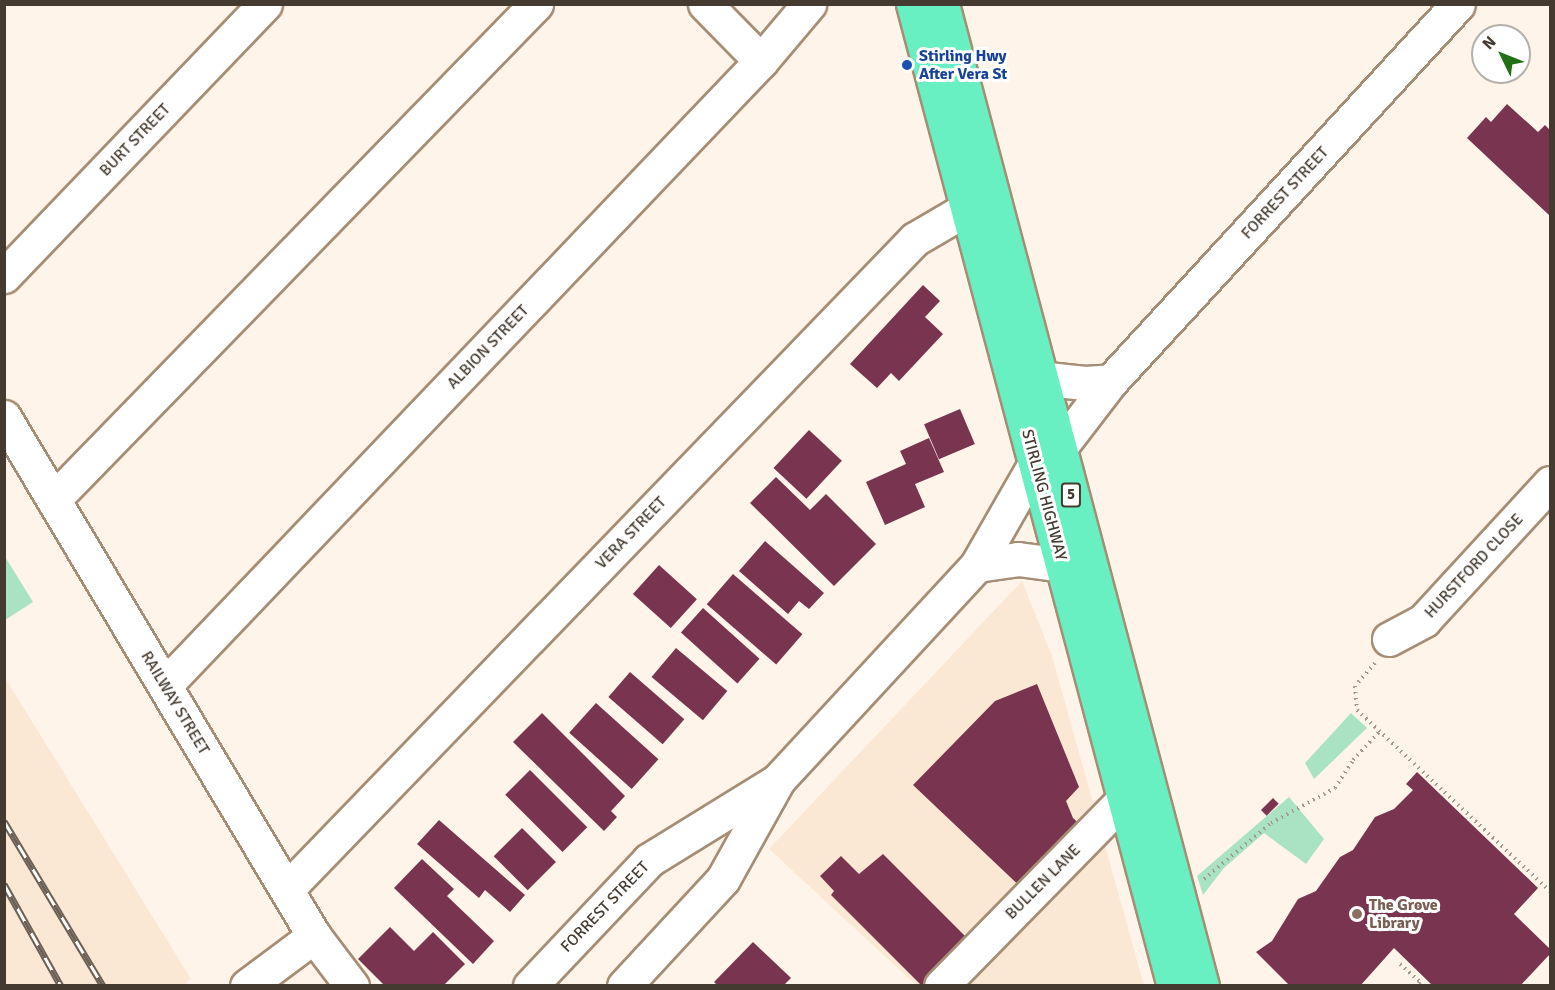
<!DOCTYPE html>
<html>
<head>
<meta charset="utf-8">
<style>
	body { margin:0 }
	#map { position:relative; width:1555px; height:990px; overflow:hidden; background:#fef4e9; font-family:Signika,sans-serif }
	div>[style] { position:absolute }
	.built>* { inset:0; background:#fbe8d4 }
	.green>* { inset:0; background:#a9e3c3 }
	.building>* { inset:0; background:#793450; transform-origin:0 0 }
	.path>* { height:4px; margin-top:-2px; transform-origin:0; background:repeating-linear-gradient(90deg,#a2988d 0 1.5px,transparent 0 6px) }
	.roads { filter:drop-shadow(2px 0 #a58e75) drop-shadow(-2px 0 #a58e75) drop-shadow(0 2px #a58e75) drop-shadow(0 -2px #a58e75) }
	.minor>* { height:33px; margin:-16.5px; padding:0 16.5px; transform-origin:16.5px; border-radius:16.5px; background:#fff }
	.highway>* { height:33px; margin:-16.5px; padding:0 16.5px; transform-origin:16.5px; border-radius:16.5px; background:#68f0c3 }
	.rail>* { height:7px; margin-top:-3.5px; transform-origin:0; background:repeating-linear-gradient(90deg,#fff 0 14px,#6a6055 0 28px); box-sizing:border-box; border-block:2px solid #6a6055 }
	.dots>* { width:16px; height:16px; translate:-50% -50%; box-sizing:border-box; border:3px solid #fff; border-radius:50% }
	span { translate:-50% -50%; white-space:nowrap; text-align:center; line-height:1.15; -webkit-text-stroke:6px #fff; paint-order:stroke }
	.shield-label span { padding:2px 4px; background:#fff; border:2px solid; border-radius:4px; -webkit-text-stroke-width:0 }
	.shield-label { font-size:15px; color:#443a2f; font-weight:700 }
	.transit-label { font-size:16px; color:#164399; font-weight:700 }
	.left { translate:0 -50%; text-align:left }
	.street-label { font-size:16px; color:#443a2f }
	.education-label { font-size:16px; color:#785e54; font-weight:700 }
	.frame { position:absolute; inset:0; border:6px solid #443a2f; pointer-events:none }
	.north { position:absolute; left:1471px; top:24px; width:60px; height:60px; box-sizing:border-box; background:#fff; border:2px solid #b4b0ac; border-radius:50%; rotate:313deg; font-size:16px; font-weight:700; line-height:24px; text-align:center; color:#443a2f }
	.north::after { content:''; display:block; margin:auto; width:21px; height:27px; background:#217015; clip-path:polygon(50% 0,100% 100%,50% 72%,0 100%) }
</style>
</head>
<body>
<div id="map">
	<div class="built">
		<div style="clip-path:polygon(1022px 581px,1052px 656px,1144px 985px,916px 985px,769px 849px)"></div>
		<div style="clip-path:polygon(4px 676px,191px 979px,186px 982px,188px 985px,5px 985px)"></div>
	</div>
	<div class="green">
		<div style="clip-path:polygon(4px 555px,33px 602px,5px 620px,4px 620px)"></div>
		<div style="clip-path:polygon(1351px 713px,1367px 728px,1314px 779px,1305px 763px)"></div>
		<div style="clip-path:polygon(1289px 797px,1324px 839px,1306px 864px,1264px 833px,1224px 868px,1203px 895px,1197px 876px)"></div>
	</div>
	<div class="building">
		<div style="clip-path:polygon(1507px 104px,1538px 132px,1545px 125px,1550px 130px,1550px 216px,1467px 138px,1486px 117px,1491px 122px)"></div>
		<div style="clip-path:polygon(923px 285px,940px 301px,925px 317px,943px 334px,899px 381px,891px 373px,877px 388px,850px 364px)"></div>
		<div style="left:960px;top:409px;width:38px;height:39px;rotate:67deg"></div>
		<div style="left:809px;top:430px;width:45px;height:52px;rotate:43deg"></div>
		<div style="clip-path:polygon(929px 438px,944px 472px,915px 484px,925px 507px,885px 525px,866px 482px,906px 464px,900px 451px)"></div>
		<div style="clip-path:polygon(776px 477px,810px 510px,826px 494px,876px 544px,834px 586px,750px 503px)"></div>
		<div style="clip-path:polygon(765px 541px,824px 593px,809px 609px,799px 601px,788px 614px,739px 571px)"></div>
		<div style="left:659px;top:565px;width:51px;height:39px;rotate:42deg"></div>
		<div style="left:733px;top:574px;width:92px;height:40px;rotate:41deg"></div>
		<div style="left:703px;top:608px;width:76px;height:33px;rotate:42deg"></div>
		<div style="left:676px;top:648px;width:67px;height:38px;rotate:40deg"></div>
		<div style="left:630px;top:672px;width:72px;height:33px;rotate:41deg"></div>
		<div style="clip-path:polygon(1037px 684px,1079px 787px,1066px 801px,1073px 818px,1087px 831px,1028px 894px,913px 785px,995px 701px)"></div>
		<div style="left:596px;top:703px;width:84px;height:40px;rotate:42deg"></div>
		<div style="clip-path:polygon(542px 713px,625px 796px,611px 811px,617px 817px,604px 831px,513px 742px)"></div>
		<div style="left:530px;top:770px;width:81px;height:35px;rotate:45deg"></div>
		<div style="clip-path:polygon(1417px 772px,1538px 888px,1514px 914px,1550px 949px,1550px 954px,1520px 986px,1433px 986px,1394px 948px,1360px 986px,1290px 986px,1256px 952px,1272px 941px,1298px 899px,1316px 891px,1340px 857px,1353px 850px,1375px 817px,1394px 809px,1413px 790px,1406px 784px)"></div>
		<div style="left:1273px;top:798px;width:8px;height:17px;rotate:45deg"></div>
		<div style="clip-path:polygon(439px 820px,525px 895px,510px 912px,485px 890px,479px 898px,417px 844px)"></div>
		<div style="left:522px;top:828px;width:48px;height:40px;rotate:45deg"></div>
		<div style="clip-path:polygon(883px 854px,972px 943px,930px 986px,922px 986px,831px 895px,834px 891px,820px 876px,841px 856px,859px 874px)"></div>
		<div style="clip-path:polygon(422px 859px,454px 889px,447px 896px,494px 941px,473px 964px,394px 888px)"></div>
		<div style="clip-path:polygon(390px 927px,414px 951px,433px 932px,465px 964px,443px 986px,385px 986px,358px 959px)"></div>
		<div style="clip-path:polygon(753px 942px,791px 978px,783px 986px,718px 986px,714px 982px)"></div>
	</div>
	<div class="path">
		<div style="left:1375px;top:663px;width:30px;rotate:131deg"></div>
		<div style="left:1355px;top:686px;width:24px;rotate:85deg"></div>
		<div style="left:1357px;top:710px;width:265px;rotate:43.2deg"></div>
		<div style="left:1204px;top:879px;width:87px;rotate:-39.9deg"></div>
		<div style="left:1271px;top:823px;width:73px;rotate:-28.7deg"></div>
		<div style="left:1335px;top:788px;width:33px;rotate:-57deg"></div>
		<div style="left:1353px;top:760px;width:40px;rotate:-47deg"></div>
		<div style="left:1400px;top:964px;width:27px;rotate:42deg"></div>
		<div style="left:1420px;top:982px;width:5px;rotate:127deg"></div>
	</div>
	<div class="roads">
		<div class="minor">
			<div style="left:705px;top:4px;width:80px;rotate:45.5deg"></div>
			<div style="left:4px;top:276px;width:377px;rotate:-46.2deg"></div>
			<div style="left:1038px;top:378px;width:47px;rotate:6.1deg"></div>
			<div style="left:1085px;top:383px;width:26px;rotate:-4deg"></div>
			<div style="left:4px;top:417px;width:605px;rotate:59.15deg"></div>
			<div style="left:314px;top:936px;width:63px;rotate:52.8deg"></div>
			<div style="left:1058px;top:450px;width:87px;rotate:-52.5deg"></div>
			<div style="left:1111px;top:381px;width:512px;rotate:-47.37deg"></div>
			<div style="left:54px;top:499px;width:691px;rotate:-45.76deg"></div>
			<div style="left:977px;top:565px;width:41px;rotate:-8.3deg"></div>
			<div style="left:1018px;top:559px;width:45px;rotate:7.6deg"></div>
			<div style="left:1389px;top:639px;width:40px;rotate:-28deg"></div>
			<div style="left:1424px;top:620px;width:186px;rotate:-47.4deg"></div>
			<div style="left:165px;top:685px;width:863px;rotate:-46.31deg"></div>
			<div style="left:761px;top:61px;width:75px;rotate:-49.9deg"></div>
			<div style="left:287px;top:889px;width:904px;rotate:-45.99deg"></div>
			<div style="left:915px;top:239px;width:48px;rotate:-30.3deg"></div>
			<div style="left:956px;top:215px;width:39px;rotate:-15deg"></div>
			<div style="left:247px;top:986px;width:84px;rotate:-36.7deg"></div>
			<div style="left:530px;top:986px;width:173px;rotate:-46.6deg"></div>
			<div style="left:649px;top:860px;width:150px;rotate:-31.7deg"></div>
			<div style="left:624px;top:986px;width:146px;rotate:-47.2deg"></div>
			<div style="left:723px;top:879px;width:113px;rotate:-60.9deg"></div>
			<div style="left:778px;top:780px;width:293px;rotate:-47.2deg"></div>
			<div style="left:977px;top:565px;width:119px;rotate:-60.2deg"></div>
			<div style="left:941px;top:986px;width:260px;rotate:-45.6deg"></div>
			<div style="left:1123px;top:800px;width:26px;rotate:-28deg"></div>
		</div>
		<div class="highway">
			<div style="left:913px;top:4px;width:1016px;rotate:75.12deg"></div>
			<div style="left:942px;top:4px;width:1016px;rotate:75.17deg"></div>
		</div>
	</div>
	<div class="rail">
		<div style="left:4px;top:821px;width:192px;rotate:59deg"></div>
		<div style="left:4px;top:884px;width:117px;rotate:60.8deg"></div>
	</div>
	<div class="dots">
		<div style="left:907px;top:65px;background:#1a4fb4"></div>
		<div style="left:1357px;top:914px;background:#8d6e63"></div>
	</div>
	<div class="shield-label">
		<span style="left:1071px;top:495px">5</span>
	</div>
	<div class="transit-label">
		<span class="left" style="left:919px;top:65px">Stirling Hwy<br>After Vera St</span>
	</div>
	<div class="street-label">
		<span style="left:135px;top:140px;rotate:-46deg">BURT STREET</span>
		<span style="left:1285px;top:193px;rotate:-47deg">FORREST STREET</span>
		<span style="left:488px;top:347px;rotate:-46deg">ALBION STREET</span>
		<span style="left:1044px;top:495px;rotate:75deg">STIRLING HIGHWAY</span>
		<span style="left:631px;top:533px;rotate:-46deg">VERA STREET</span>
		<span style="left:1474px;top:566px;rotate:-47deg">HURSTFORD CLOSE</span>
		<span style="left:175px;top:703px;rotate:59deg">RAILWAY STREET</span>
		<span style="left:1043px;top:882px;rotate:-45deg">BULLEN LANE</span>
		<span style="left:605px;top:907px;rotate:-46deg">FORREST STREET</span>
	</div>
	<div class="education-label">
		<span class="left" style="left:1369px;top:914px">The Grove<br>Library</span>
	</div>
	<div class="frame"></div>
	<div class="north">N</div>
</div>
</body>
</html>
